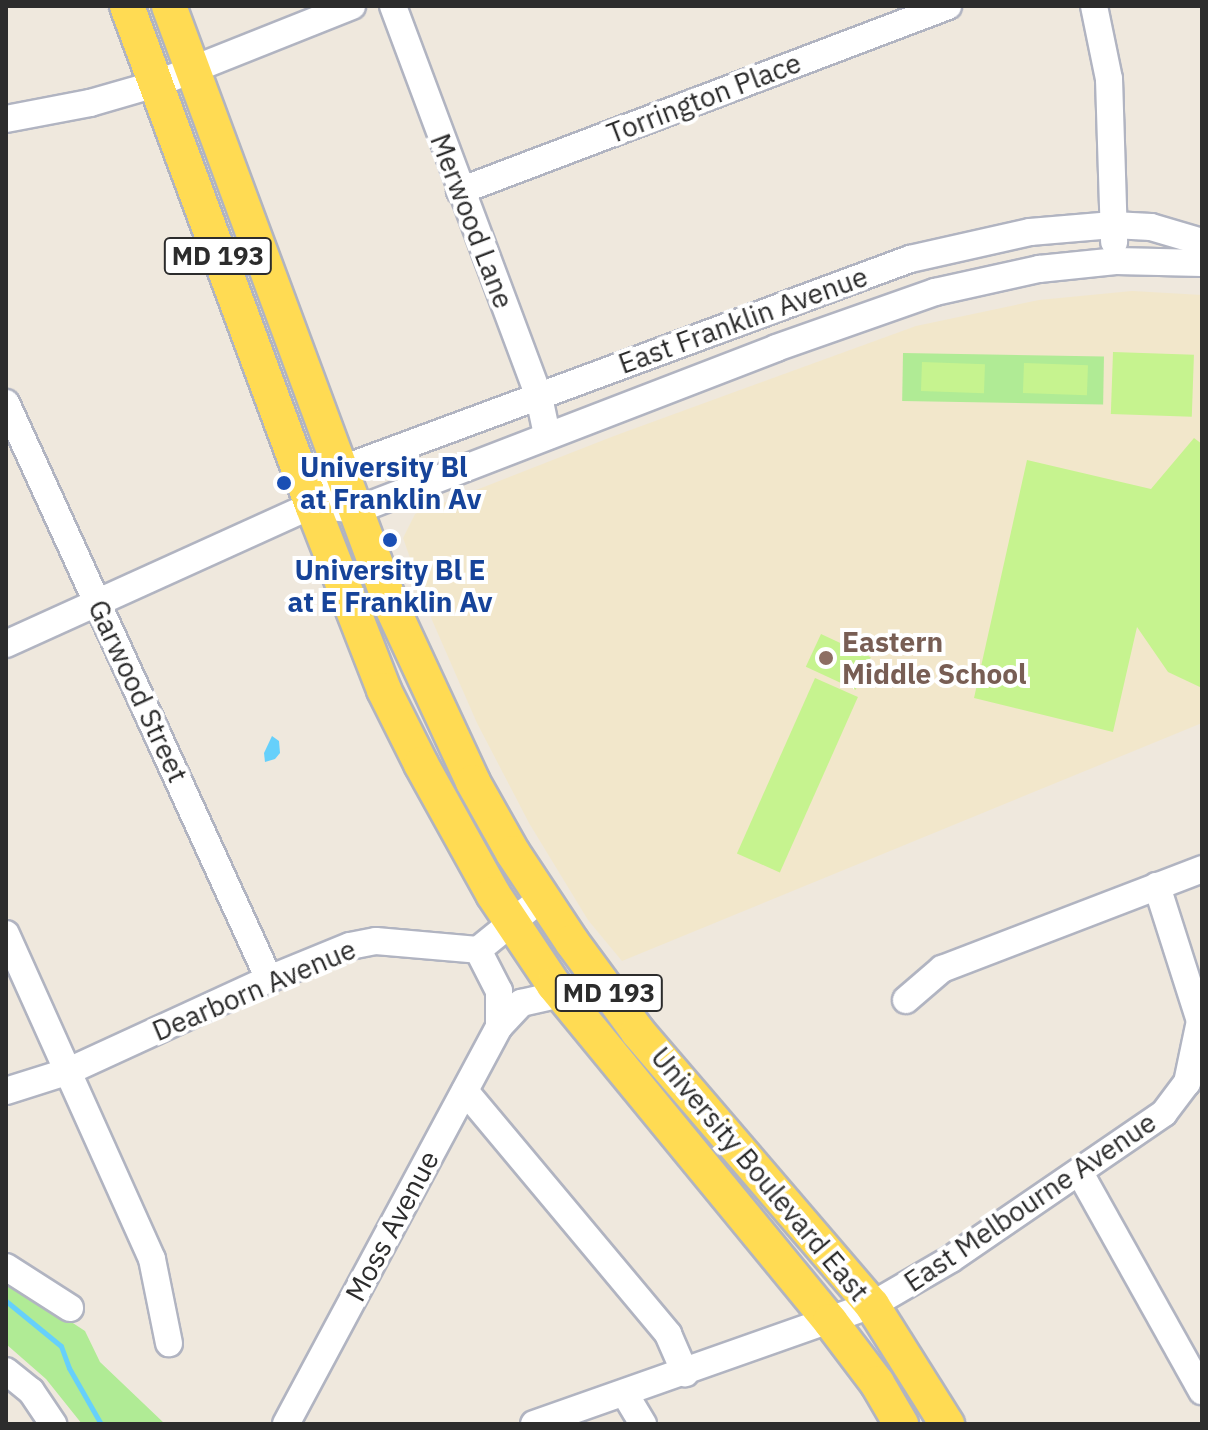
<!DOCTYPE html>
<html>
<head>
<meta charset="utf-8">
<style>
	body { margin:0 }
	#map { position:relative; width:1208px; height:1430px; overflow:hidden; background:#efe8dd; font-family:"IBM Plex Sans",sans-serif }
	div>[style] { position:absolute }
	.education>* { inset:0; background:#f2e7cb }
	.green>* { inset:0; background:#b0eb95; transform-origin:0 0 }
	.pitch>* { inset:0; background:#c6f38f; transform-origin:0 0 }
	.water>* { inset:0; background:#66d0fb }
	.stream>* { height:5px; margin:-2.5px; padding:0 2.5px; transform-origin:2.5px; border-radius:2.5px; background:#66d0fb }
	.roads { filter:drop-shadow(2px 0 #b1b4c1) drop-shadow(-2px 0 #b1b4c1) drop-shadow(0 2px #b1b4c1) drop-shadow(0 -2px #b1b4c1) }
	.minor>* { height:26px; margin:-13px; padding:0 13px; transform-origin:13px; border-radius:13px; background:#fff }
	.major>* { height:34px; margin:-17px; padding:0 17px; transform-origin:17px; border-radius:17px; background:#ffdb53 }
	.dots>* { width:22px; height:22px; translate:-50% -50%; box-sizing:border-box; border:4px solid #fff; border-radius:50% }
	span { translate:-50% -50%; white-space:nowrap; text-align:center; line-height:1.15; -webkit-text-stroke:8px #fff; paint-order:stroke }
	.shield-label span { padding:2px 6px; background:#fff; border:2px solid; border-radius:6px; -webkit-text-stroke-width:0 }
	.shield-label { font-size:26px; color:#2c2c2c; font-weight:700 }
	.street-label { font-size:28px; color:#2c2c2c }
	.transit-label { font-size:28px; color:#164399; font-weight:700 }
	.left { translate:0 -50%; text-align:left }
	.education-label { font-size:28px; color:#785e54; font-weight:700 }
	.frame { position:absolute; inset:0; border:8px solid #2c2c2c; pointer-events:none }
</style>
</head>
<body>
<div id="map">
	<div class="education">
		<div style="clip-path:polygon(1132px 291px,1202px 295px,1202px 723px,622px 961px,588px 920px,529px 823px,477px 723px,432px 620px,403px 538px,415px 514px,614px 436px,916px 326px,1039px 300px)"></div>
	</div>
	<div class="green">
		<div style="left:903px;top:353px;width:201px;height:48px;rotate:1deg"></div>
		<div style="clip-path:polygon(6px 1279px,85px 1331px,100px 1362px,165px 1424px,82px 1424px,46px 1379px,6px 1344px)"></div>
	</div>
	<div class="pitch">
		<div style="left:1113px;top:352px;width:81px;height:62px;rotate:2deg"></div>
		<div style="left:922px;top:362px;width:63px;height:29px;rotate:2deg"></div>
		<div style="left:1024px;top:363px;width:64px;height:30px;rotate:2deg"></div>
		<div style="clip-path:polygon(1194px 438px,1202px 444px,1202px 688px,1168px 672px,1137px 627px,1113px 732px,974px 698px,1027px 460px,1151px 489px)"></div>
		<div style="left:821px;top:634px;width:55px;height:36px;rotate:25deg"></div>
		<div style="left:815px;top:678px;width:47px;height:192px;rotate:24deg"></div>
	</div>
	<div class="water">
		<div style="clip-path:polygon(272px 736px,279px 741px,280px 753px,275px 759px,265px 762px,264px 753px)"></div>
	</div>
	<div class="stream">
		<div style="left:6px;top:1301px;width:71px;rotate:39.3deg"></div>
		<div style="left:61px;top:1346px;width:23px;rotate:70deg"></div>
		<div style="left:69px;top:1368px;width:64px;rotate:60.3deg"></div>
	</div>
	<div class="roads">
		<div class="minor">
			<div style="left:393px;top:6px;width:417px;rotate:69.5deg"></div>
			<div style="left:539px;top:397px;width:40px;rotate:78deg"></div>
			<div style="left:1094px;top:6px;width:75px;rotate:78.4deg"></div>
			<div style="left:1109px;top:79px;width:163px;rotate:88.2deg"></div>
			<div style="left:6px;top:119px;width:86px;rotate:-10.8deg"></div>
			<div style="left:90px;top:103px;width:69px;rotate:-16.1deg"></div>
			<div style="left:156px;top:84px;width:211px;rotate:-21.7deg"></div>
			<div style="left:460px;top:191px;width:522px;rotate:-20.76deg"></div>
			<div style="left:6px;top:403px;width:633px;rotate:65.46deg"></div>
			<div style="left:312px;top:505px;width:45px;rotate:6.3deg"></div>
			<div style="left:357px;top:510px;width:449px;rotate:-21.1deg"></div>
			<div style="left:776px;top:348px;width:169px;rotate:-19.4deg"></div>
			<div style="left:935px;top:292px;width:107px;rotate:-12.5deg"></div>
			<div style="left:1039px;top:269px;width:77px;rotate:-5.9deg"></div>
			<div style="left:1116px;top:261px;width:86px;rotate:1.3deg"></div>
			<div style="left:6px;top:644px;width:336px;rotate:-24.4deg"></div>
			<div style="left:312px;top:505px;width:47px;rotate:-50.2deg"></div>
			<div style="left:342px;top:469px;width:606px;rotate:-20.29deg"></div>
			<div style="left:910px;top:259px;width:123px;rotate:-12.7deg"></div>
			<div style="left:1030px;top:232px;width:83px;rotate:-4.8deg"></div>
			<div style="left:1113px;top:225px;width:38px;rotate:3deg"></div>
			<div style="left:1151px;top:227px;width:53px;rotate:16.4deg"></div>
			<div style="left:6px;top:934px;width:356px;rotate:65.8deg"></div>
			<div style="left:152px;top:1259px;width:86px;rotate:78.6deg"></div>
			<div style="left:906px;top:1000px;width:48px;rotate:-40.7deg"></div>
			<div style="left:942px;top:969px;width:279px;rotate:-21deg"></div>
			<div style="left:499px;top:1027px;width:33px;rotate:-47deg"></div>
			<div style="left:521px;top:1003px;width:41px;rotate:-12.7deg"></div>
			<div style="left:6px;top:1091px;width:66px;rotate:-17.6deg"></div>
			<div style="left:69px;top:1071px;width:220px;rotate:-24.7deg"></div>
			<div style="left:269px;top:979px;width:87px;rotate:-22.2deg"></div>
			<div style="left:350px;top:946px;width:26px;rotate:-11deg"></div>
			<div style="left:376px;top:941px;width:102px;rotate:5deg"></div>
			<div style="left:478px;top:950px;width:82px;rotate:-39.1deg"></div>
			<div style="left:465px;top:1091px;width:317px;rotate:50.1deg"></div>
			<div style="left:668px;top:1334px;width:43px;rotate:66.4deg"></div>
			<div style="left:1080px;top:1173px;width:250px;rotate:60.8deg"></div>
			<div style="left:6px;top:1267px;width:76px;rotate:32.6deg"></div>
			<div style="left:6px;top:1371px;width:32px;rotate:39deg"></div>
			<div style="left:31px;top:1391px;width:40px;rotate:56deg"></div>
			<div style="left:625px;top:1394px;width:35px;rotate:59deg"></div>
			<div style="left:286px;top:1424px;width:451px;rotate:-61.8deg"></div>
			<div style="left:499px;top:1027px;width:36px;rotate:-90deg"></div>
			<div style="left:499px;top:991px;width:46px;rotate:-117.1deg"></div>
			<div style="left:534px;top:1424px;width:358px;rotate:-19.4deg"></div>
			<div style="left:872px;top:1305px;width:91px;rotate:-30.2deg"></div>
			<div style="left:951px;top:1259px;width:258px;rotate:-34.4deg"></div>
			<div style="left:1164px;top:1113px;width:38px;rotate:-53deg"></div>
			<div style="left:1187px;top:1083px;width:63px;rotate:-78.2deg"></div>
			<div style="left:1200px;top:1021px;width:142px;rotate:-107.7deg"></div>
		</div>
		<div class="major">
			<div style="left:127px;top:6px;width:532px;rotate:69.66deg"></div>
			<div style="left:312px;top:505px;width:199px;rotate:68.7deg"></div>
			<div style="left:384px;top:690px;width:83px;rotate:63.4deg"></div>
			<div style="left:421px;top:764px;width:149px;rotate:61deg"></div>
			<div style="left:493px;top:894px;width:110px;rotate:56.2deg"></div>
			<div style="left:554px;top:985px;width:435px;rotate:50.6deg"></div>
			<div style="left:830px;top:1321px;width:78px;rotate:52.8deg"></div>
			<div style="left:877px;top:1383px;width:48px;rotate:59.7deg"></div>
			<div style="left:169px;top:6px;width:639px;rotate:69.66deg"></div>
			<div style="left:391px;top:605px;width:195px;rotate:65.1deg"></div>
			<div style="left:473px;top:782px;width:81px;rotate:60.6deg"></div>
			<div style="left:513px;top:853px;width:107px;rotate:56.5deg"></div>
			<div style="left:572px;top:942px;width:112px;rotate:53.7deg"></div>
			<div style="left:638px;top:1032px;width:360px;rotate:49.4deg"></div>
			<div style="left:872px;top:1305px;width:141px;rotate:57.8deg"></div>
		</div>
	</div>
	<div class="dots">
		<div style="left:284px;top:483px;background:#1a4fb4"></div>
		<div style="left:390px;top:540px;background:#1a4fb4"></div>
		<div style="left:826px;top:658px;background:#8d6e63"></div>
	</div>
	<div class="shield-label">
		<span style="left:218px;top:256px">MD 193</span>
		<span style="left:609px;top:993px">MD 193</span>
	</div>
	<div class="street-label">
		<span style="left:704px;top:98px;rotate:-21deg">Torrington Place</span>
		<span style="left:472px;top:221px;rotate:69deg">Merwood Lane</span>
		<span style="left:743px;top:320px;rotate:-20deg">East Franklin Avenue</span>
		<span style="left:138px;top:691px;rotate:65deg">Garwood Street</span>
		<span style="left:254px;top:990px;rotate:-23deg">Dearborn Avenue</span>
		<span style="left:760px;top:1174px;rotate:50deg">University Boulevard East</span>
		<span style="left:1030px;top:1202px;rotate:-34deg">East Melbourne Avenue</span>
		<span style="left:392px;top:1226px;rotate:-62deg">Moss Avenue</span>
	</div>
	<div class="transit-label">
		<span class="left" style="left:300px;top:483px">University Bl<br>at Franklin Av</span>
		<span style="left:390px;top:586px">University Bl E<br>at E Franklin Av</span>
	</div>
	<div class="education-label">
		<span class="left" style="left:842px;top:658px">Eastern<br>Middle School</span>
	</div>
	<div class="frame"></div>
</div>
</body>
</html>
